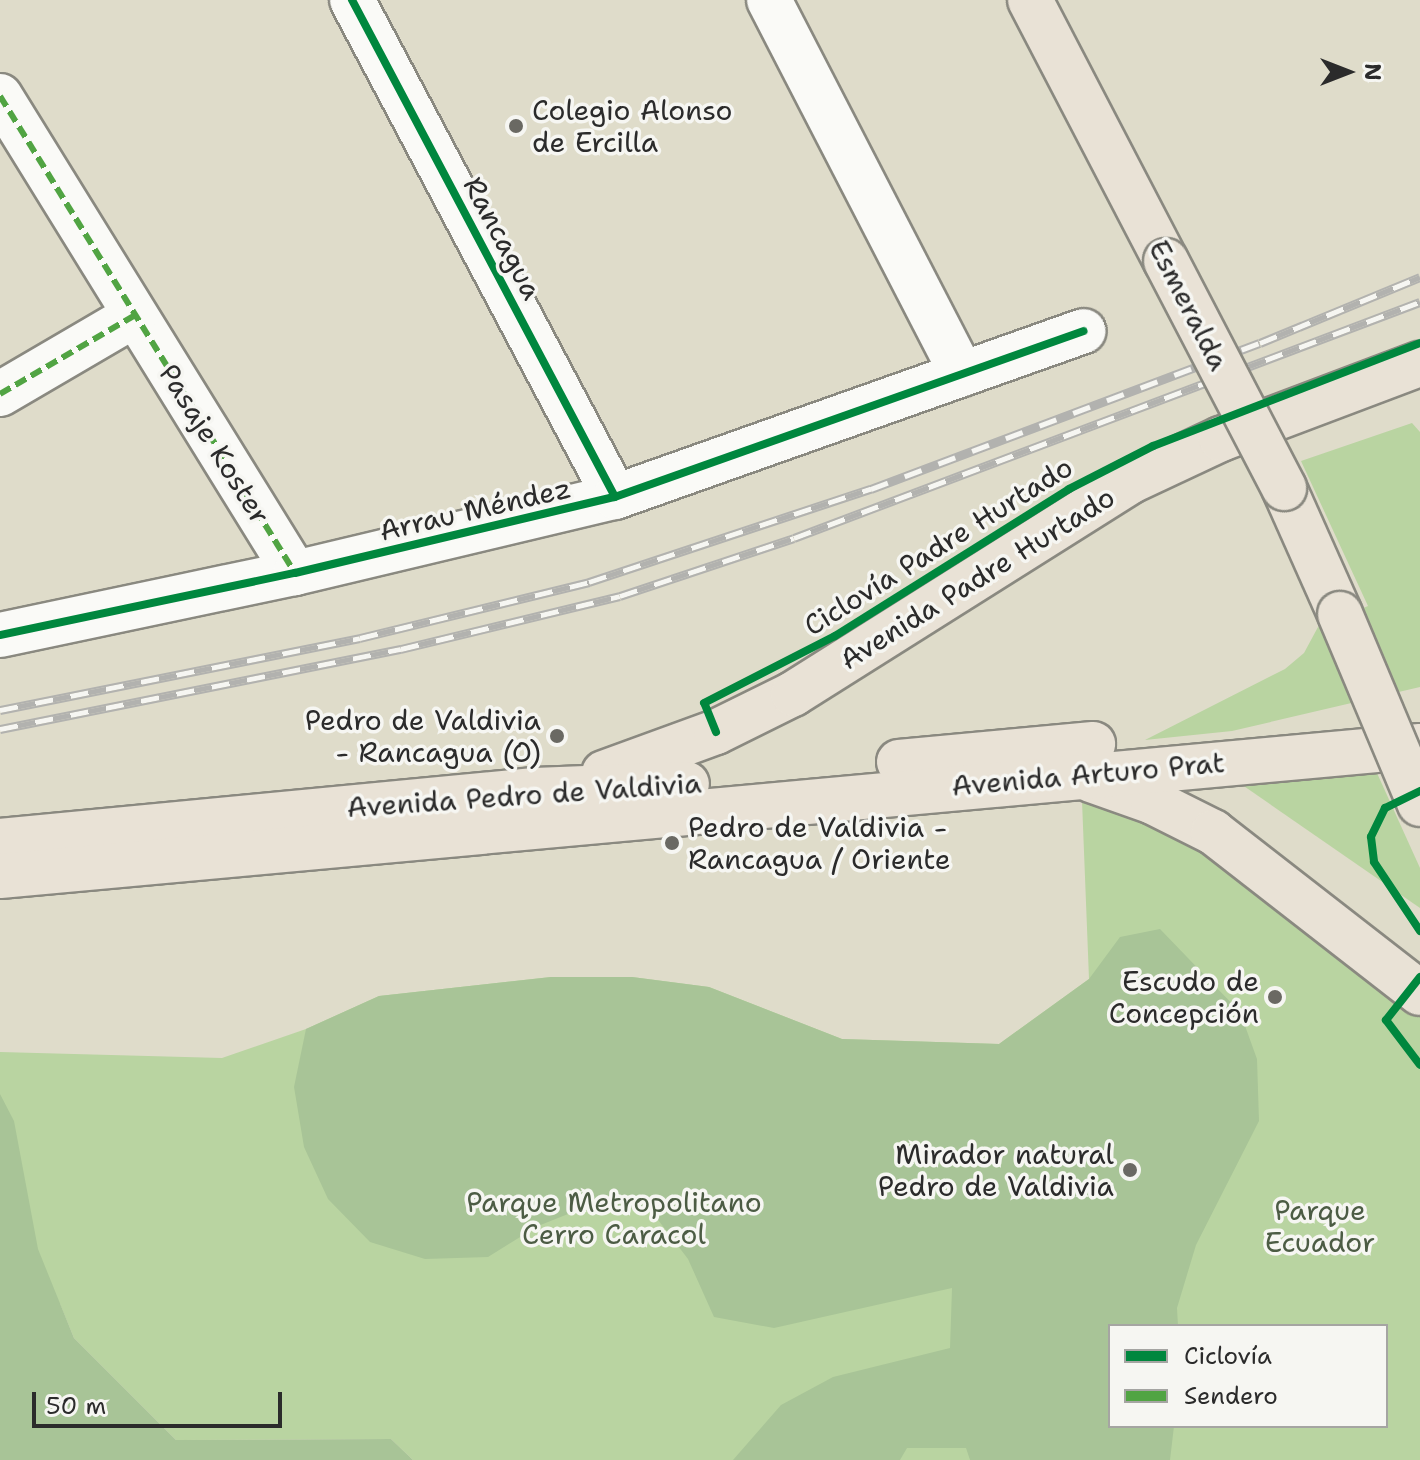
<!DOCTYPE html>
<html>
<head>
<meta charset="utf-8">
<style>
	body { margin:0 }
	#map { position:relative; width:1420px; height:1460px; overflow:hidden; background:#dfdcca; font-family:"Shantell Sans",sans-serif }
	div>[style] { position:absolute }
	.green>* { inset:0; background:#b9d4a1 }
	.forest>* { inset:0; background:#a8c497 }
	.roads { filter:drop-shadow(2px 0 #8a8980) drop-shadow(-2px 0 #8a8980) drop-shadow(0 2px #8a8980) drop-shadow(0 -2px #8a8980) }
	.minor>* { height:44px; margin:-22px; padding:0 22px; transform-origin:22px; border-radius:22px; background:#fafaf7 }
	.major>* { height:44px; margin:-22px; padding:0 22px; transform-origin:22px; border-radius:22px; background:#e9e2d6 }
	.rail>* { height:9px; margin-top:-4.5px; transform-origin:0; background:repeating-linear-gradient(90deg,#f6f6f2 0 18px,#b2b2af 0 36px); box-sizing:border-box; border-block:2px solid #b2b2af }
	.bridges { filter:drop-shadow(2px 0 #8a8980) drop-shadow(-2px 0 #8a8980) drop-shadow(0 2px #8a8980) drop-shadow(0 -2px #8a8980) }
	.major-bridge>* { height:44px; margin:-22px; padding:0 22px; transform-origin:22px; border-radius:22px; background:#e9e2d6 }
	.quiet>* { height:6px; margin-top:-3px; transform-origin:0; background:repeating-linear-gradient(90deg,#51a443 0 12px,transparent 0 18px) }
	.cycleway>* { height:8px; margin:-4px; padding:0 4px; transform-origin:4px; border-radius:4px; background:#00873e }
	.dots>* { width:22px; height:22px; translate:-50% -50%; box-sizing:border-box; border:4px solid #f6f6f2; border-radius:50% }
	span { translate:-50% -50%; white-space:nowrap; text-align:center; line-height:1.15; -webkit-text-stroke:7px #f6f6f2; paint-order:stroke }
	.poi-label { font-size:28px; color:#2b2b2b }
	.left { translate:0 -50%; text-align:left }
	.right { translate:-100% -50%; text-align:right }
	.street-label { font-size:28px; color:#2b2b2b }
	.park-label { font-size:28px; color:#4c5c44 }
	.legend { position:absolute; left:1108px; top:1324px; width:280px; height:104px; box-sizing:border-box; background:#f6f6f2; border:2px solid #a5a5a2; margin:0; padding:10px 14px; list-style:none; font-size:24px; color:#2b2b2b }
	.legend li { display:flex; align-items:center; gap:16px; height:40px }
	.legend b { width:40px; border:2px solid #a5a5a2 }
	.north { position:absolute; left:1308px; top:32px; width:80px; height:80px; -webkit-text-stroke:6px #f6f6f2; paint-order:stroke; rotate:90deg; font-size:22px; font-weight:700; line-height:32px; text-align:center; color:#2b2b2b }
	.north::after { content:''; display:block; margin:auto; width:28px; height:36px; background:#2b2b2b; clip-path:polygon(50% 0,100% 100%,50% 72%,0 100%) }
	.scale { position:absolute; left:32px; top:1392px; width:250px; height:36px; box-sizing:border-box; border:4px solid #2b2b2b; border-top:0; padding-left:10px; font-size:24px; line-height:28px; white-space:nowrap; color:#2b2b2b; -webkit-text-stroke:6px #f6f6f2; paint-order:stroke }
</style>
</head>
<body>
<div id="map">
	<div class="green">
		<div style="clip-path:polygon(1412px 423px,1420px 432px,1420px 687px,1232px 731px,1145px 740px,1285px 669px,1304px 653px,1318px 627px,1368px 606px,1301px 461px)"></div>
		<div style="clip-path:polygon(1372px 762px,1420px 868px,1420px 908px,1225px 773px)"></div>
		<div style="clip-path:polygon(evenodd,1082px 801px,1152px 821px,1208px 847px,1387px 980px,1420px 1015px,1420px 1460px,413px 1460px,391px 1439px,176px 1440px,74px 1338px,60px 1304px,0 1281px,0 1052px,222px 1058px,306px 1029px,379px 996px,551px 977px,632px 977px,709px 987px,842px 1039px,999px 1044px,1089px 979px,1082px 801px,1110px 1326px,1386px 1326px,1386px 1426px,1110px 1426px,1110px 1326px)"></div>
	</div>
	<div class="forest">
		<div style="clip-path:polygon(1160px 929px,1240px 1012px,1257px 1059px,1259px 1121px,1196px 1245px,1177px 1308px,1178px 1326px,1110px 1326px,1110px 1426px,1174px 1426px,1170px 1460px,970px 1460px,966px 1448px,907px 1448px,900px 1460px,733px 1460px,781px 1405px,833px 1377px,950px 1348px,952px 1288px,774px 1328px,714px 1317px,688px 1259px,652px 1212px,593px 1204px,538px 1226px,488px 1257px,425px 1259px,370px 1242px,328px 1199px,304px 1147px,294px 1087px,306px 1029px,379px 996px,551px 977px,632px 977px,709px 987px,842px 1039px,999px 1044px,1089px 979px,1120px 937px)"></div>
		<div style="clip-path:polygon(0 1094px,14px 1121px,38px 1249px,74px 1338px,176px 1440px,391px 1439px,413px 1460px,0 1460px)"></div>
	</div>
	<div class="roads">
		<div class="minor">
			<div style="left:352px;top:0;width:562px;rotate:62.11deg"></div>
			<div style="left:769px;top:0;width:421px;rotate:62.7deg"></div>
			<div style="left:0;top:96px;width:561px;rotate:58.27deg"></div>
			<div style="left:0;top:394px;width:156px;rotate:-30.3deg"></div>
			<div style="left:0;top:635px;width:301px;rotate:-11.9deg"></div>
			<div style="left:295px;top:573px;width:329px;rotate:-13.4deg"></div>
			<div style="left:615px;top:497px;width:497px;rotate:-19.5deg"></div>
		</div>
		<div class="major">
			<div style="left:1030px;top:0;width:294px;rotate:62.5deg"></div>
			<div style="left:1284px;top:488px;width:138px;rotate:66deg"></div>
			<div style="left:899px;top:762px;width:195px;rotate:-5.3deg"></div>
			<div style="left:604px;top:773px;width:119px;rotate:-20.1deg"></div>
			<div style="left:716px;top:732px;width:86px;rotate:-26.3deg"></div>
			<div style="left:793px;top:694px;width:397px;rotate:-32.2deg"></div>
			<div style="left:1129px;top:482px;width:102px;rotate:-25.1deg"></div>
			<div style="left:1221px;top:439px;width:213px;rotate:-20.7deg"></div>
			<div style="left:1091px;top:780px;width:66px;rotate:19.5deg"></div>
			<div style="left:1153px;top:802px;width:67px;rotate:26.6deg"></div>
			<div style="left:1213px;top:832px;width:262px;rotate:37.9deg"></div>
			<div style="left:0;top:841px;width:537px;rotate:-5.45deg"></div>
			<div style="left:535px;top:790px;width:152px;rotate:-2.3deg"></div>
			<div style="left:0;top:876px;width:1426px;rotate:-5.23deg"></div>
		</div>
	</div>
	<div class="rail">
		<div style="left:0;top:710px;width:367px;rotate:-11.3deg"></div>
		<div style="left:360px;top:638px;width:236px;rotate:-13.7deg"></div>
		<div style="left:589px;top:582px;width:297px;rotate:-18.3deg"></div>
		<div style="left:871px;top:489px;width:415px;rotate:-20.6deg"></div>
		<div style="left:1260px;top:343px;width:173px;rotate:-22.4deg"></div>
		<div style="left:0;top:729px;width:409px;rotate:-11.3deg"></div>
		<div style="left:401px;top:649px;width:225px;rotate:-13.6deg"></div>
		<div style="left:620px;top:596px;width:183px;rotate:-18.4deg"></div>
		<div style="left:794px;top:538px;width:669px;rotate:-20.66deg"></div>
	</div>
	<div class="bridges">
		<div class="major-bridge">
			<div style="left:1166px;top:261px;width:256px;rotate:62.5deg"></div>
			<div style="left:1340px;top:614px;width:206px;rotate:67.2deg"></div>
		</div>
	</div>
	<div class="quiet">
		<div style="left:0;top:96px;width:561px;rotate:58.27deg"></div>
		<div style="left:0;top:394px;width:156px;rotate:-30.3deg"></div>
	</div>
	<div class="cycleway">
		<div style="left:352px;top:0;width:562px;rotate:62.11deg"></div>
		<div style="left:0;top:635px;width:301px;rotate:-11.9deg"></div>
		<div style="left:295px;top:573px;width:329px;rotate:-13.4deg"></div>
		<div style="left:615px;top:497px;width:497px;rotate:-19.5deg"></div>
		<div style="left:716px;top:732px;width:31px;rotate:-112deg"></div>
		<div style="left:704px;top:703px;width:147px;rotate:-27.1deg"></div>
		<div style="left:835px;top:636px;width:276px;rotate:-32.1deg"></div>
		<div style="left:1069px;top:489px;width:94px;rotate:-27.1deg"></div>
		<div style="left:1153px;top:446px;width:286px;rotate:-21.1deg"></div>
		<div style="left:1420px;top:791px;width:39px;rotate:154deg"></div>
		<div style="left:1385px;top:808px;width:32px;rotate:116deg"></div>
		<div style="left:1371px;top:837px;width:25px;rotate:83deg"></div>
		<div style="left:1374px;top:862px;width:83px;rotate:56.3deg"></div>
		<div style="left:1420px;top:977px;width:55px;rotate:128.3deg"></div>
		<div style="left:1386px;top:1020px;width:56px;rotate:52.9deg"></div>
	</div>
	<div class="dots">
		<div style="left:516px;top:126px;background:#6a6963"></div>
		<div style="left:557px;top:736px;background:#6a6963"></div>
		<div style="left:672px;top:843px;background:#6a6963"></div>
		<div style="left:1275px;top:997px;background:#6a6963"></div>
		<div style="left:1130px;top:1170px;background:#6a6963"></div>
	</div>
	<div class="poi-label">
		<span class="left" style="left:532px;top:126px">Colegio Alonso<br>de Ercilla</span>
		<span class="right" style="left:541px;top:736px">Pedro de Valdivia<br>- Rancagua (O)</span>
		<span class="left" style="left:688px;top:843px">Pedro de Valdivia -<br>Rancagua / Oriente</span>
		<span class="right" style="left:1259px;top:997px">Escudo de<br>Concepción</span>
		<span class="right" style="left:1114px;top:1170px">Mirador natural<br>Pedro de Valdivia</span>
	</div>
	<div class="street-label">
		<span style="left:503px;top:238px;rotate:62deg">Rancagua</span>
		<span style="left:1189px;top:305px;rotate:63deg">Esmeralda</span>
		<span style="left:215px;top:444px;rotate:58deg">Pasaje Koster</span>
		<span style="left:475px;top:509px;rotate:-13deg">Arrau Méndez</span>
		<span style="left:938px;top:546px;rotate:-32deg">Ciclovía Padre Hurtado</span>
		<span style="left:977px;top:578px;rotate:-32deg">Avenida Padre Hurtado</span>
		<span style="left:1088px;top:774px;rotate:-5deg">Avenida Arturo Prat</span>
		<span style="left:524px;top:795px;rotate:-4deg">Avenida Pedro de Valdivia</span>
	</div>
	<div class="park-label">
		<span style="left:614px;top:1218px">Parque Metropolitano<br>Cerro Caracol</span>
		<span style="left:1320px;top:1226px">Parque<br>Ecuador</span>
	</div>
	<ul class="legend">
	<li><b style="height:10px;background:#00873e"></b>Ciclovía</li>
	<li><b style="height:10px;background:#51a443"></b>Sendero</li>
	</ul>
	<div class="north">N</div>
	<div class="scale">50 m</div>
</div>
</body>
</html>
